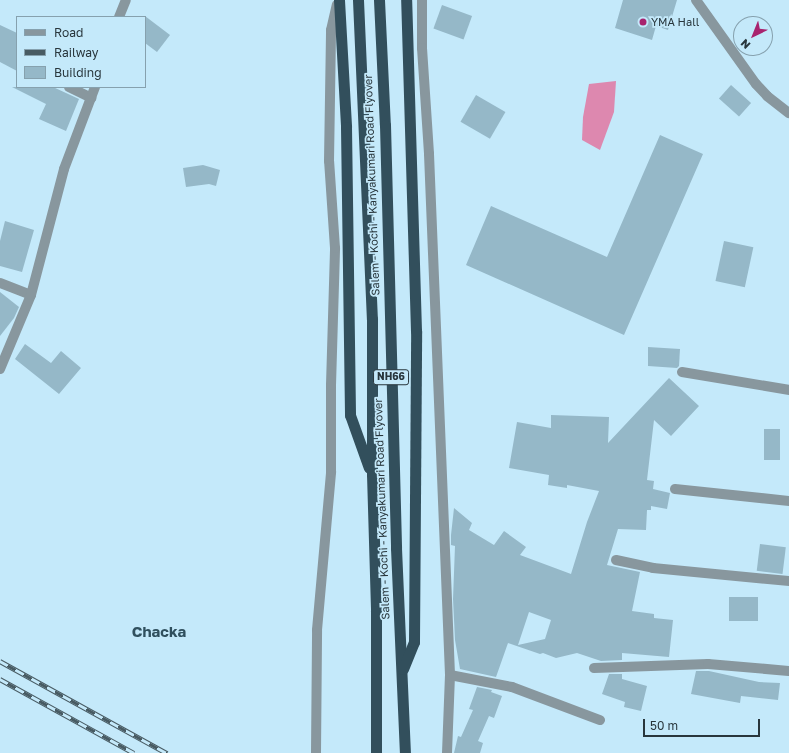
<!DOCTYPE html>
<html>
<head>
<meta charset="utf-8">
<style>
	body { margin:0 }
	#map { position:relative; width:789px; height:753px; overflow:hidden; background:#c4e9fa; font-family:"Golos Text",sans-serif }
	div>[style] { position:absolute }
	.water>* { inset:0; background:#dd88af }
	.building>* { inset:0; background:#95b8c8; transform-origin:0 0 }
	.minor>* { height:10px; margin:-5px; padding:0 5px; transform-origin:5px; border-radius:5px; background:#88979e }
	.trunk>* { height:11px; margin:-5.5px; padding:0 5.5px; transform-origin:5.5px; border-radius:5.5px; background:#324f5c }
	.rail>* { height:4.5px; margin-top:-2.25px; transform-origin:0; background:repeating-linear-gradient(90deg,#c4e9fa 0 9px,#485b63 0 18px); box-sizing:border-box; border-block:1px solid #485b63 }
	.dots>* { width:11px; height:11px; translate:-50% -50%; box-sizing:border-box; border:2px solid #c4e9fa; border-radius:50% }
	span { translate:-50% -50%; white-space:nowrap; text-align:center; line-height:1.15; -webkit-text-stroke:3.5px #c4e9fa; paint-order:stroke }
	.shield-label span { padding:1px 3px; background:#c4e9fa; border:1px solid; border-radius:3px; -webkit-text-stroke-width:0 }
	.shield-label { font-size:10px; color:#28363c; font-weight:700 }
	.poi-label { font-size:11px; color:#28363c }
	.left { translate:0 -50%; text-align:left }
	.street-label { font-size:11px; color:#28363c }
	.district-label { font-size:15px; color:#30505e; font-weight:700 }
	.legend { position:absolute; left:16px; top:16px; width:130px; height:72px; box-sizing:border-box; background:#c4e9fa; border:1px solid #86a1ae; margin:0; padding:5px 7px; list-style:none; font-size:12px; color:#28363c }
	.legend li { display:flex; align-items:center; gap:8px; height:20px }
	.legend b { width:20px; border:1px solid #86a1ae }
	.north { position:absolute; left:733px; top:16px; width:40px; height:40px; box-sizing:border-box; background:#c4e9fa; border:1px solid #86a1ae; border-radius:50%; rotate:223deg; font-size:11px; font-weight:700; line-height:16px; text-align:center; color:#28363c }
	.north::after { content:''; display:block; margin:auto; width:14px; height:18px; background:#a8236e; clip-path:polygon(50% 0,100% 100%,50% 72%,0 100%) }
	.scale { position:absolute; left:643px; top:719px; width:117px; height:18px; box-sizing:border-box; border:2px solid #28363c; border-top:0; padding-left:5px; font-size:12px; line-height:14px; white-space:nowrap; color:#28363c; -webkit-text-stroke:3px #c4e9fa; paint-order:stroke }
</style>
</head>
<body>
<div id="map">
	<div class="water">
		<div style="clip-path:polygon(616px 81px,614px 112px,600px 150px,582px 140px,583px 117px,589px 84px)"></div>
	</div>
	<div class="building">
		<div style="clip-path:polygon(623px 0,677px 0,668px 30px,656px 26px,652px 40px,615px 28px)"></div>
		<div style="left:442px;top:5px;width:32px;height:25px;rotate:20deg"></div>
		<div style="clip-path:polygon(145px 16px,170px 35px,157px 52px,145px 43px)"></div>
		<div style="clip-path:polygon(0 25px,17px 33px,17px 71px,0 62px)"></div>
		<div style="left:731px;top:85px;width:27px;height:18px;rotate:42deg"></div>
		<div style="clip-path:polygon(12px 87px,53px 87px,79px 99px,66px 131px,39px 119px,46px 104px)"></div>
		<div style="left:476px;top:95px;width:34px;height:31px;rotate:30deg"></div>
		<div style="clip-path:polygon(660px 135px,703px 154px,624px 335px,466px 265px,491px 206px,607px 257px)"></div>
		<div style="clip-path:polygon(203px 165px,220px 170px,216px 186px,209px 184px,186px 187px,183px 168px)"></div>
		<div style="clip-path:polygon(5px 221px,34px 230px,22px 272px,0 266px,0 241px)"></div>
		<div style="left:724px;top:241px;width:30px;height:41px;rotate:12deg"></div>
		<div style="clip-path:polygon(0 292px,19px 307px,14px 318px,0 336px)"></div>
		<div style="clip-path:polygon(25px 344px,51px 363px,61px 351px,81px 368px,59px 394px,15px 359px)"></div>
		<div style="clip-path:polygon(648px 347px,680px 349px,679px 366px,677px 368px,648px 366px)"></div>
		<div style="clip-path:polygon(evenodd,669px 378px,699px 406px,671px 436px,654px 420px,647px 480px,654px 481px,653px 489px,670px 493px,667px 509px,651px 506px,651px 510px,647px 510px,646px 530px,618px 529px,607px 565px,640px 572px,632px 611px,654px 614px,654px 618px,673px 620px,669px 657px,622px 653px,622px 660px,601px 661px,577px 653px,556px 658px,543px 653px,540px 654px,508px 643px,496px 677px,460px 669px,455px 640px,453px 599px,455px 546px,451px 545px,451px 535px,454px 508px,472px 523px,469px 530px,494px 545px,504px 531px,526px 547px,520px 555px,571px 574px,587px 522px,599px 491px,567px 485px,567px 488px,548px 485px,549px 475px,509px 468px,517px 422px,551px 428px,551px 415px,609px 417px,608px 443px,669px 378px,529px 612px,551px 620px,545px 639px,518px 645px,529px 612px)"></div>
		<div style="left:764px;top:429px;width:16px;height:31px"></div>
		<div style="left:760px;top:544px;width:26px;height:27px;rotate:7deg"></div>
		<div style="left:729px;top:597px;width:29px;height:24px"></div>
		<div style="clip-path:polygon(696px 671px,709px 671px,759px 682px,780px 683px,778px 700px,741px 696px,740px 703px,691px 694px)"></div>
		<div style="clip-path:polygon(609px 674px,622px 674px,622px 679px,647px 686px,641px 711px,624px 707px,625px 702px,602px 694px)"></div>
		<div style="clip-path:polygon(477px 687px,492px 690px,491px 692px,502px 696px,494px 718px,489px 716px,478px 741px,483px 743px,480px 753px,454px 753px,458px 736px,461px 737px,473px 710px,469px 709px)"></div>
	</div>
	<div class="minor">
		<div style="left:422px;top:0;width:48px;rotate:90deg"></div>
		<div style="left:422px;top:48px;width:106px;rotate:86.2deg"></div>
		<div style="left:429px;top:154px;width:521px;rotate:87.69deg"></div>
		<div style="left:450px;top:675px;width:78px;rotate:92.2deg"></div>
		<div style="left:696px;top:0;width:103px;rotate:54.5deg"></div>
		<div style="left:756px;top:84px;width:16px;rotate:47deg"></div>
		<div style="left:767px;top:96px;width:28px;rotate:38deg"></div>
		<div style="left:119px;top:17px;width:18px;rotate:-68deg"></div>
		<div style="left:69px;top:87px;width:25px;rotate:26deg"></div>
		<div style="left:0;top:283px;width:33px;rotate:21deg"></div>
		<div style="left:0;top:369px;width:80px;rotate:-67.3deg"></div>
		<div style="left:31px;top:295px;width:130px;rotate:-75.3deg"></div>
		<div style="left:64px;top:169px;width:88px;rotate:-69.3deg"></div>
		<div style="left:682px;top:372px;width:109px;rotate:9.5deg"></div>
		<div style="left:675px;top:489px;width:115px;rotate:6deg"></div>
		<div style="left:616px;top:560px;width:38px;rotate:12deg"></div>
		<div style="left:653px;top:568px;width:137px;rotate:5.5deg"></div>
		<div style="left:594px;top:668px;width:114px;rotate:-2deg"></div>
		<div style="left:708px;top:664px;width:81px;rotate:4.9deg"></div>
		<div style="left:450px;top:675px;width:63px;rotate:11deg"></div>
		<div style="left:512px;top:687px;width:94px;rotate:20.6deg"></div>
		<div style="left:316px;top:753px;width:123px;rotate:-89.5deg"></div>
		<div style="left:317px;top:630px;width:159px;rotate:-84.9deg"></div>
		<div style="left:331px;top:472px;width:87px;rotate:-90deg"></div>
		<div style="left:331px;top:385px;width:137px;rotate:-88.3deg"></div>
		<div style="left:335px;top:248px;width:87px;rotate:-93.9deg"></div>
		<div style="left:329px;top:161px;width:131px;rotate:-89.1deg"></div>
		<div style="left:331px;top:30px;width:26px;rotate:-77deg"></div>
	</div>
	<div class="trunk">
		<div style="left:339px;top:0;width:127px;rotate:86.8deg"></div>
		<div style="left:346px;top:127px;width:288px;rotate:89.2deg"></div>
		<div style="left:350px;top:415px;width:56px;rotate:70.3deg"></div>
		<div style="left:358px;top:0;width:319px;rotate:87.5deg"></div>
		<div style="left:372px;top:319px;width:155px;rotate:90deg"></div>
		<div style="left:372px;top:474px;width:137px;rotate:88.3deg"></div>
		<div style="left:376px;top:611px;width:142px;rotate:90deg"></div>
		<div style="left:379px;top:0;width:125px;rotate:87.3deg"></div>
		<div style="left:385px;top:125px;width:423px;rotate:88.5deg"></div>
		<div style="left:396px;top:548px;width:205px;rotate:87.5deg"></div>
		<div style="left:403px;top:669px;width:29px;rotate:-68deg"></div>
		<div style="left:414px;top:642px;width:311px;rotate:-89.6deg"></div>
		<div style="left:416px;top:331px;width:331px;rotate:-91.7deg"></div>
	</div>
	<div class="rail">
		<div style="left:0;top:661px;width:191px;rotate:28.9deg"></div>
		<div style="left:0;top:679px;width:153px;rotate:28.9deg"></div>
	</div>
	<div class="dots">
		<div style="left:643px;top:22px;background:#a8236e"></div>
	</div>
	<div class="shield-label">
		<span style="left:391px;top:377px">NH66</span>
	</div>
	<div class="poi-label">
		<span class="left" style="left:651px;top:22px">YMA Hall</span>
	</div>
	<div class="street-label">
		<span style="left:372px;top:185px;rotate:-92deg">Salem - Kochi - Kanyakumari Road Flyover</span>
		<span style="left:382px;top:509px;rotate:-92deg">Salem - Kochi - Kanyakumari Road Flyover</span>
	</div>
	<div class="district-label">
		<span style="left:159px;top:632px">Chacka</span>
	</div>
	<ul class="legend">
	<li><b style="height:5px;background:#88979e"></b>Road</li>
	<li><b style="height:5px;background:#485b63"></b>Railway</li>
	<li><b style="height:11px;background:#95b8c8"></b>Building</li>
	</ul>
	<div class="north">N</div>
	<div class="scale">50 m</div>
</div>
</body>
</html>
